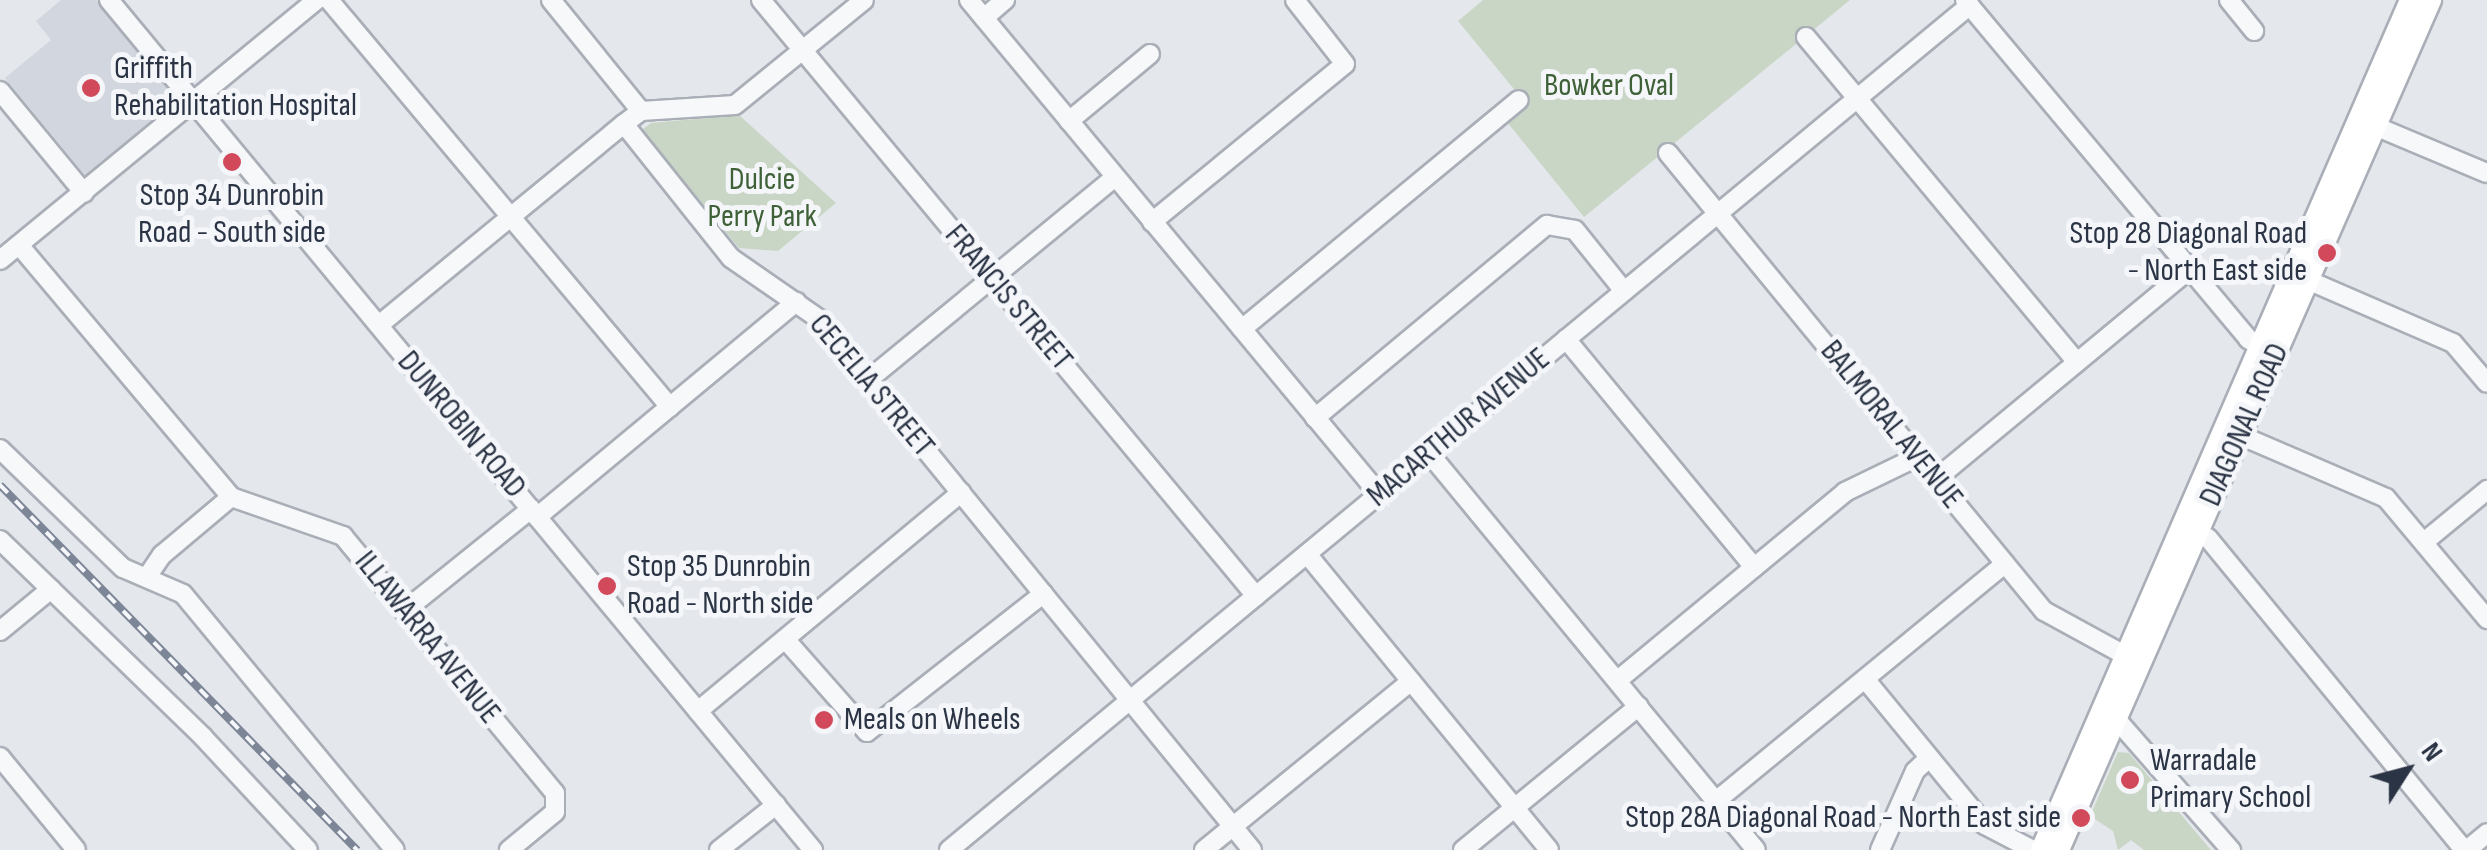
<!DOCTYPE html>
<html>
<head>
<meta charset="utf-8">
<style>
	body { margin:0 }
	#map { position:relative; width:2487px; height:850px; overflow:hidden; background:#e4e7ec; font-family:"Sofia Sans Condensed",sans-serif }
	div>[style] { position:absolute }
	.built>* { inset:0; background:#d2d6de }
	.green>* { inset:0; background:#c9d6c5 }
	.roads { filter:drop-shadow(2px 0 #a9aeb7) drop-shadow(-2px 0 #a9aeb7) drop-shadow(0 2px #a9aeb7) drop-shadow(0 -2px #a9aeb7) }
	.minor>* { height:18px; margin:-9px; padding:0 9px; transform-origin:9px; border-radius:9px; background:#f7f8fa }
	.major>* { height:20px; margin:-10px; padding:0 10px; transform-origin:10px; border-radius:10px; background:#fff }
	.rail>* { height:8px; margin-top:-4px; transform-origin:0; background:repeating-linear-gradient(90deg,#f4f6f9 0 11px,#7d8696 0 22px); box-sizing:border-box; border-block:2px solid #7d8696 }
	.dots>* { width:28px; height:28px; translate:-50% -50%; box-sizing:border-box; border:5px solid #f4f6f9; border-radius:50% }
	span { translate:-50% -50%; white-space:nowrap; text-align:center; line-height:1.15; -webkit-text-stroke:10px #f4f6f9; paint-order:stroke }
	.poi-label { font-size:32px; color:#2b3445 }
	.left { translate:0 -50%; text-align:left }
	.right { translate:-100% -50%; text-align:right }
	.park-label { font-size:32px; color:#3f6138 }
	.street-label { font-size:32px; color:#2b3445 }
	.north { position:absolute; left:2357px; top:720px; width:100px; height:100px; -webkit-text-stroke:8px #f4f6f9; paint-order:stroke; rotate:54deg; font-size:28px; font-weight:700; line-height:40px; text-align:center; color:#2b3445 }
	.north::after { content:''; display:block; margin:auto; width:35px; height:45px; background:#2b3445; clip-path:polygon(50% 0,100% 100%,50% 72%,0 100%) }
</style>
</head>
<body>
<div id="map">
	<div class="built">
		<div style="clip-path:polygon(61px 0,97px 0,178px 99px,85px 175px,5px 78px,51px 40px,36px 21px)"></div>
	</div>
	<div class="green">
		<div style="clip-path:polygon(1483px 0,1850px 0,1584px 217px,1507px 122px,1527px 105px,1458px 21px)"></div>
		<div style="clip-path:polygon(739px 115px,836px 203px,778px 251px,739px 248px,642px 130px,651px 123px)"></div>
		<div style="clip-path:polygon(2118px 752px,2129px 753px,2211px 850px,2144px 850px,2131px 840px,2118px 850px,2113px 831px,2090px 816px)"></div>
	</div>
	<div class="roads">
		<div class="minor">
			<div style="left:109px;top:0;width:1104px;rotate:50.37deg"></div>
			<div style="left:329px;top:0;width:531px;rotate:50.04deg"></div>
			<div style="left:551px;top:0;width:143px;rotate:51deg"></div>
			<div style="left:641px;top:111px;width:21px;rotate:143deg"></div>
			<div style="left:624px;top:124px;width:171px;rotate:51.4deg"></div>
			<div style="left:731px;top:258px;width:107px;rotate:34.7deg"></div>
			<div style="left:819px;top:319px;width:685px;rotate:50.8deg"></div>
			<div style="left:761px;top:0;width:775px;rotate:50.29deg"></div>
			<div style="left:969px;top:0;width:642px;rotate:50.31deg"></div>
			<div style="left:1965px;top:0;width:442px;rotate:50.1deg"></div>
			<div style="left:2248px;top:339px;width:23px;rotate:31deg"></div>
			<div style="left:2229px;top:0;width:40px;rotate:51deg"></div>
			<div style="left:984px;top:18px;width:28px;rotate:-41deg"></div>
			<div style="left:1806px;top:37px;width:423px;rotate:50.2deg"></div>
			<div style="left:0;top:91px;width:132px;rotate:50.5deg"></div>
			<div style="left:641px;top:111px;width:94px;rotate:-3.7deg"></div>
			<div style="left:735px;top:105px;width:166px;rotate:-39.1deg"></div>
			<div style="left:1069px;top:121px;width:105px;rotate:-39.6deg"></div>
			<div style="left:2363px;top:121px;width:134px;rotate:22.8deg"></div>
			<div style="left:1668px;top:153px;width:593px;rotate:50.62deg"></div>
			<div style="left:2044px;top:611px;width:106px;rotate:28.7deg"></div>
			<div style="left:1152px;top:222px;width:249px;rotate:-39.3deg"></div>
			<div style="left:1345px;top:64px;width:81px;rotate:-128deg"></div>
			<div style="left:19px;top:245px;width:329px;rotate:49.9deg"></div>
			<div style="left:231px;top:497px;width:119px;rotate:19.2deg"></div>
			<div style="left:343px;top:536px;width:333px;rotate:50.5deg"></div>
			<div style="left:555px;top:793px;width:19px;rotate:90deg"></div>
			<div style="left:555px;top:812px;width:60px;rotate:140.4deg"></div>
			<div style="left:0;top:260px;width:410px;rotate:-39.4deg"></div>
			<div style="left:2296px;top:275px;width:171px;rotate:23.4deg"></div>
			<div style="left:2453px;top:343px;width:52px;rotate:49.6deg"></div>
			<div style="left:379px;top:325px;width:317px;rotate:-39.4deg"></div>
			<div style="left:1242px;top:329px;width:359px;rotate:-39.6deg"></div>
			<div style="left:1566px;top:339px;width:296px;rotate:50.5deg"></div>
			<div style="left:868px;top:380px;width:320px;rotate:-39.4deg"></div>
			<div style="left:1315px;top:418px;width:302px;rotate:-39.8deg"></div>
			<div style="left:1547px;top:225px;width:28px;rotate:10deg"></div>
			<div style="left:1575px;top:230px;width:78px;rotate:51.2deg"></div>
			<div style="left:2228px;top:430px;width:172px;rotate:23.3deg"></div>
			<div style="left:2386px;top:498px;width:158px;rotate:50.1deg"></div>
			<div style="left:0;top:449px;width:171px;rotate:44.1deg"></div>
			<div style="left:123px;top:568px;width:65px;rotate:23.4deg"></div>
			<div style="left:183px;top:594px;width:332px;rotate:50.4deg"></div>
			<div style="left:1429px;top:453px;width:514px;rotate:50.52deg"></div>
			<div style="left:1936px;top:479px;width:330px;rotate:-39.6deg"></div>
			<div style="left:537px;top:517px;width:337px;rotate:-39.7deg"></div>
			<div style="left:2186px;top:525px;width:26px;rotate:31deg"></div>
			<div style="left:2208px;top:538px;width:404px;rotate:50.6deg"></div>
			<div style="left:0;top:540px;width:283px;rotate:44.1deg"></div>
			<div style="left:203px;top:737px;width:154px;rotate:47.1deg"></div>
			<div style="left:2424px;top:542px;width:82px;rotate:-39.5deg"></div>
			<div style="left:1307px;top:554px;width:382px;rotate:50.7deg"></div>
			<div style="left:147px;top:577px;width:27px;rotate:-56deg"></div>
			<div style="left:162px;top:555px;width:90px;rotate:-40deg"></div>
			<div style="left:404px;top:611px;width:163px;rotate:-38.8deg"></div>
			<div style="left:0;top:631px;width:66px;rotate:-39.5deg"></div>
			<div style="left:785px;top:639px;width:124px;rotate:48.6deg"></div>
			<div style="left:867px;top:732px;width:224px;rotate:-38.1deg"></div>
			<div style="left:1865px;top:679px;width:189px;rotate:50.6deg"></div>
			<div style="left:1985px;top:825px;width:54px;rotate:27.5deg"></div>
			<div style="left:1618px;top:680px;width:295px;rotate:-39.6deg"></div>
			<div style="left:1845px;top:492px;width:80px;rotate:-25.9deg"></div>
			<div style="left:698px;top:711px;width:342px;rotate:-39.7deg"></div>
			<div style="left:2110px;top:712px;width:184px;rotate:48.8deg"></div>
			<div style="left:0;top:757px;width:120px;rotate:50.7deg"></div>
			<div style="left:1716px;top:801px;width:374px;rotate:-39.4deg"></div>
			<div style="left:719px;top:850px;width:73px;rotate:-38.3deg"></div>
			<div style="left:949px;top:850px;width:1325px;rotate:-39.61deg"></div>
			<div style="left:1204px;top:850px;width:267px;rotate:-39.2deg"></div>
			<div style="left:1463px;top:850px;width:227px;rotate:-39.3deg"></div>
			<div style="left:1880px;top:850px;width:86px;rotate:-66.1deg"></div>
			<div style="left:1915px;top:771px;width:19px;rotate:-43deg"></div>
			<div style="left:2467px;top:850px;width:26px;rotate:-40deg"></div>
		</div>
		<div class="major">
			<div style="left:2041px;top:850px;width:927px;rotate:-66.53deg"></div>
			<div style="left:2059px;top:850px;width:928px;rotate:-66.36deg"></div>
		</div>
	</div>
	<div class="rail">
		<div style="left:0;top:485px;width:511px;rotate:45.63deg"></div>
	</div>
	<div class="dots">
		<div style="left:91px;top:88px;background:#d1495b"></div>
		<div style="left:232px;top:162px;background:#d1495b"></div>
		<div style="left:2327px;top:253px;background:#d1495b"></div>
		<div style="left:607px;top:586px;background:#d1495b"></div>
		<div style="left:824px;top:720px;background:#d1495b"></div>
		<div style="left:2130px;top:780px;background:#d1495b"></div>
		<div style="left:2081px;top:818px;background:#d1495b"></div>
	</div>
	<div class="poi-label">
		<span class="left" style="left:114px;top:88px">Griffith<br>Rehabilitation Hospital</span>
		<span style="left:232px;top:215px">Stop 34 Dunrobin<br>Road - South side</span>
		<span class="right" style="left:2307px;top:253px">Stop 28 Diagonal Road<br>- North East side</span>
		<span class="left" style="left:627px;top:586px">Stop 35 Dunrobin<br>Road - North side</span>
		<span class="left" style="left:844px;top:720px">Meals on Wheels</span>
		<span class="left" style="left:2150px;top:780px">Warradale<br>Primary School</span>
		<span class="right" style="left:2061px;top:818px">Stop 28A Diagonal Road - North East side</span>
	</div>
	<div class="park-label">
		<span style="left:1609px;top:86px">Bowker Oval</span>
		<span style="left:762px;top:199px">Dulcie<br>Perry Park</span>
	</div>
	<div class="street-label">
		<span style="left:1008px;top:298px;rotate:50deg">FRANCIS STREET</span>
		<span style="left:871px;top:386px;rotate:50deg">CECELIA STREET</span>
		<span style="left:461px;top:425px;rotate:50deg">DUNROBIN ROAD</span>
		<span style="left:1891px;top:425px;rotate:51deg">BALMORAL AVENUE</span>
		<span style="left:2245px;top:425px;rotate:-66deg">DIAGONAL ROAD</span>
		<span style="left:1459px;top:428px;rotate:-40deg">MACARTHUR AVENUE</span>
		<span style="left:427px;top:638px;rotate:51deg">ILLAWARRA AVENUE</span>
	</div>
	<div class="north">N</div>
</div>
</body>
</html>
